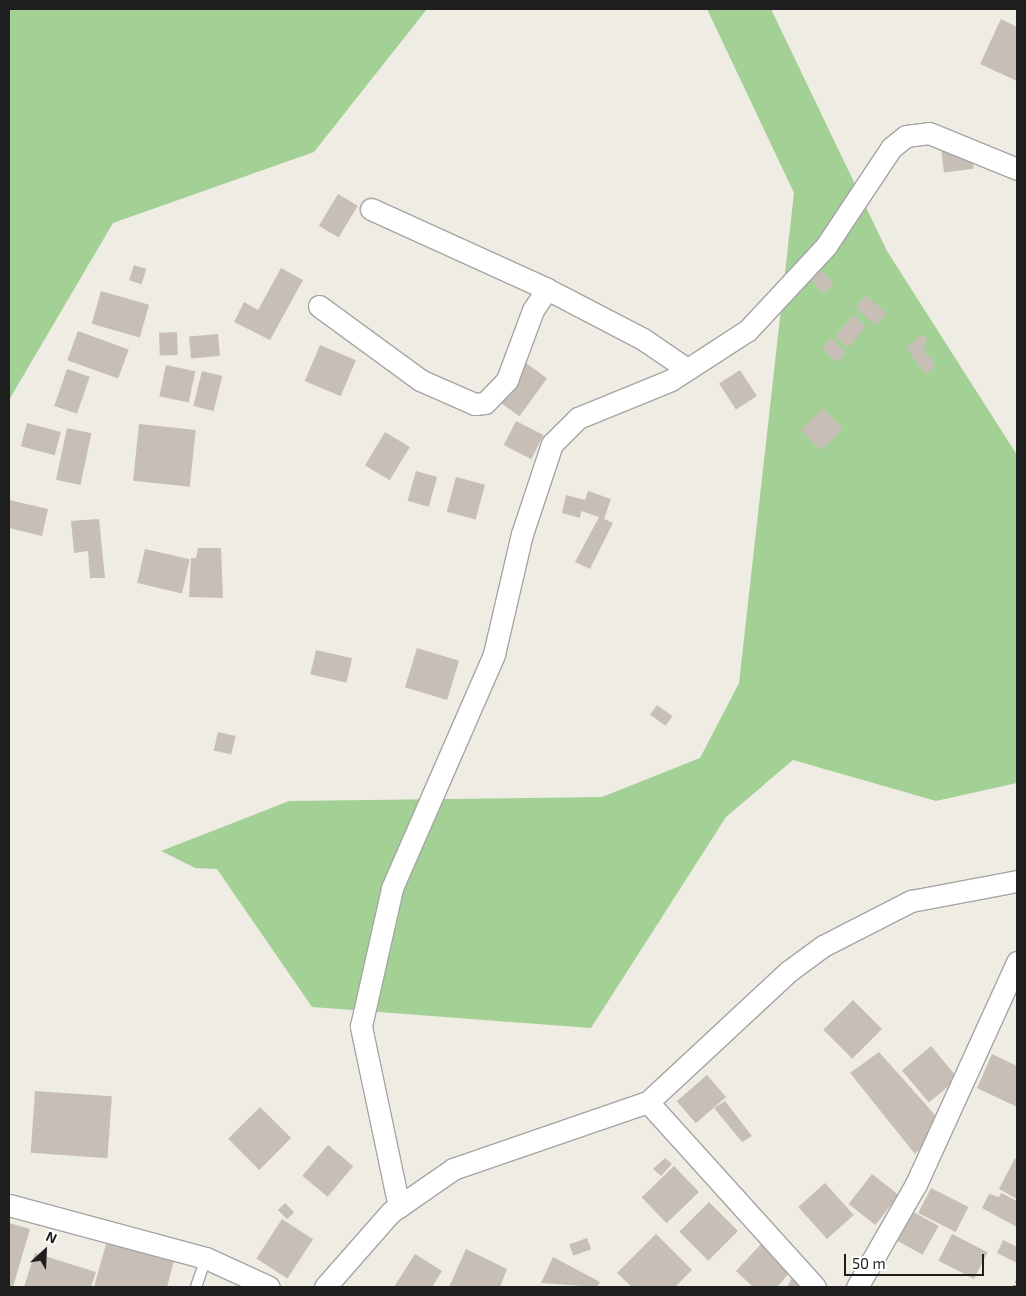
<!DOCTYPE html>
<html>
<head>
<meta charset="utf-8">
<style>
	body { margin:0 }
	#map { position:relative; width:1026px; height:1296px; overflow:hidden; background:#efece3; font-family:"Exo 2",sans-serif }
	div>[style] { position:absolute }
	.forest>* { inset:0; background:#a3d195 }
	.building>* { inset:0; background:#c7bfb6; transform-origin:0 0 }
	.path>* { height:3px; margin-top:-1.5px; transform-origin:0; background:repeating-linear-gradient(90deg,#ff7f64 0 2.5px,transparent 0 5px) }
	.roads { filter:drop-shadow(1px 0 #a5a5a5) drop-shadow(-1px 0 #a5a5a5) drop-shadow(0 1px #a5a5a5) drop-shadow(0 -1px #a5a5a5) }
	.service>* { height:10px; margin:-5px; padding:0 5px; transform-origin:5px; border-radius:5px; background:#fff }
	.minor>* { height:21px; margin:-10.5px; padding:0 10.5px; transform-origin:10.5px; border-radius:10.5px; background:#fff }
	span { translate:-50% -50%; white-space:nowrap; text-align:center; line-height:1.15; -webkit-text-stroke:5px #fff; paint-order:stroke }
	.frame { position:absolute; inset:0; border:10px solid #1e1e1e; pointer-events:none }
	.north { position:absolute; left:20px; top:1226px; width:50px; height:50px; -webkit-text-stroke:4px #fff; paint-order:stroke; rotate:25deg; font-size:14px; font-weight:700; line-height:20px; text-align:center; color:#1e1e1e }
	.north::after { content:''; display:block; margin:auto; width:18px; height:22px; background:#1e1e1e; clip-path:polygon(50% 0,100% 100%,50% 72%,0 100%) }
	.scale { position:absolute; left:844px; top:1254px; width:140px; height:22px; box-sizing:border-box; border:2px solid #1e1e1e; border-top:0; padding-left:6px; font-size:15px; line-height:18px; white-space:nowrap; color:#1e1e1e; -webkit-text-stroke:4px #fff; paint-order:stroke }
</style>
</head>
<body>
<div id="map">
	<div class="forest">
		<div style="clip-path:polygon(9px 9px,427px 9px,314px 152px,113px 223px,9px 400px)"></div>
		<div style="clip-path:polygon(707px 9px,771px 9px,887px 251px,1017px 455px,1017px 783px,936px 801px,793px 760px,726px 817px,591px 1028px,312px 1007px,217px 869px,195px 868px,161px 851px,289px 801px,602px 797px,700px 758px,739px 683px,794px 193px)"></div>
	</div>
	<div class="building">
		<div style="clip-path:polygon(1001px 19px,1017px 27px,1017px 81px,980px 64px)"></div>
		<div style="left:971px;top:146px;width:23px;height:30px;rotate:83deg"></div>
		<div style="left:338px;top:194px;width:23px;height:37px;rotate:31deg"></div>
		<div style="left:134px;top:265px;width:13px;height:16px;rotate:18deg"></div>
		<div style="left:817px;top:266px;width:25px;height:14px;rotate:47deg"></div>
		<div style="clip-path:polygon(281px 268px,303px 280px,270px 340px,234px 322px,244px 302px,258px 310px)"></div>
		<div style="left:101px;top:291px;width:50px;height:34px;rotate:16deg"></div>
		<div style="left:866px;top:295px;width:28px;height:16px;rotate:42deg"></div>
		<div style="left:853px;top:315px;width:17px;height:28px;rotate:40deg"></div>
		<div style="left:78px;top:331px;width:54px;height:31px;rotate:20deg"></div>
		<div style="left:177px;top:332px;width:23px;height:18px;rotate:88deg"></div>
		<div style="left:218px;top:334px;width:22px;height:29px;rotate:85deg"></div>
		<div style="clip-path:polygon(923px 334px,927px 339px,924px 350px,936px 366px,925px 374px,906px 348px)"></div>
		<div style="left:831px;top:338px;width:21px;height:14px;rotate:43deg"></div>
		<div style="left:320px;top:345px;width:39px;height:39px;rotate:23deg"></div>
		<div style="left:522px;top:360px;width:31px;height:47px;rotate:36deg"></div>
		<div style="left:166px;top:365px;width:30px;height:32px;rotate:12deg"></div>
		<div style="left:67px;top:369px;width:24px;height:39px;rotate:19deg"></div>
		<div style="left:740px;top:370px;width:31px;height:25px;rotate:57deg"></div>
		<div style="left:202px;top:371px;width:21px;height:36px;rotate:14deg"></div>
		<div style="left:823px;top:408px;width:29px;height:31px;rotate:46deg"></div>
		<div style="left:516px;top:421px;width:31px;height:27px;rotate:27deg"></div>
		<div style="left:27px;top:423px;width:35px;height:24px;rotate:15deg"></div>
		<div style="left:139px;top:424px;width:57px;height:57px;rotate:6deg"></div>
		<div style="left:67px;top:428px;width:25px;height:53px;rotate:12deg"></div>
		<div style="left:385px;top:432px;width:29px;height:39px;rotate:31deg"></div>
		<div style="left:416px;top:471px;width:22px;height:31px;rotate:16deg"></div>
		<div style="left:456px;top:477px;width:30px;height:36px;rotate:15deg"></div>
		<div style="clip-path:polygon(588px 491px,611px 499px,604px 519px,613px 523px,590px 569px,575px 562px,599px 517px,581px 511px,580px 518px,562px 513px,566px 495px,585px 500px)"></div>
		<div style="clip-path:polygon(9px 500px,48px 509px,42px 536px,9px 528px)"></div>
		<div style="clip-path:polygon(99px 519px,105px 578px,90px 578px,88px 551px,74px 553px,71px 521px)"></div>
		<div style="clip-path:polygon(198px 548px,221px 548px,223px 598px,189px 597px,191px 558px,196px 558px)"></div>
		<div style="left:145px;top:549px;width:46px;height:35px;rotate:13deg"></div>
		<div style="left:417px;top:648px;width:44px;height:41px;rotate:17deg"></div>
		<div style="left:316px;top:650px;width:37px;height:25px;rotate:13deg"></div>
		<div style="left:657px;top:705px;width:19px;height:12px;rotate:35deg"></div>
		<div style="left:218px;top:732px;width:18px;height:19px;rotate:13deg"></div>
		<div style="left:853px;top:1000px;width:41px;height:42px;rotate:45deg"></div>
		<div style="left:931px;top:1046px;width:42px;height:38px;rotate:50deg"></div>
		<div style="clip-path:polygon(879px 1052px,943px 1124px,915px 1154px,850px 1073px)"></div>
		<div style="clip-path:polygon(992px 1054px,1017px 1066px,1017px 1107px,977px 1088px)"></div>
		<div style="left:707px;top:1075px;width:29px;height:40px;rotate:49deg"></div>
		<div style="left:35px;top:1091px;width:77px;height:62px;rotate:4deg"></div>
		<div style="clip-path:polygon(725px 1101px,752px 1136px,742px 1142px,714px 1108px)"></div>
		<div style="left:260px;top:1107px;width:44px;height:45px;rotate:45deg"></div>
		<div style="left:328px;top:1145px;width:33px;height:40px;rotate:40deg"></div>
		<div style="clip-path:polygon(665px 1158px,672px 1164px,661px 1176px,653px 1169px)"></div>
		<div style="clip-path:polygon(1015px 1158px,1017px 1160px,1017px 1199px,999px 1189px)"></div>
		<div style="left:674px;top:1166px;width:36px;height:45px;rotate:46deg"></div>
		<div style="left:872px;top:1174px;width:34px;height:38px;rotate:38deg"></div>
		<div style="left:825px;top:1183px;width:43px;height:36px;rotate:48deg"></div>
		<div style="left:931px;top:1188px;width:42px;height:28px;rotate:27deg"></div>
		<div style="clip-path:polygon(1001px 1193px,1017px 1201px,1017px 1227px,982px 1208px,989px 1194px,999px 1197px)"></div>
		<div style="left:709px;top:1202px;width:41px;height:42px;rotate:45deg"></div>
		<div style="left:285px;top:1203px;width:13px;height:10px;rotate:45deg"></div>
		<div style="left:908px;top:1209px;width:35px;height:33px;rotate:29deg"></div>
		<div style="left:282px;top:1219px;width:37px;height:47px;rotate:33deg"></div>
		<div style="clip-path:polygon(9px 1223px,30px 1229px,13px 1287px,9px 1287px)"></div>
		<div style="clip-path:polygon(656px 1234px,692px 1270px,675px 1287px,632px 1287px,617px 1273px)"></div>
		<div style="left:952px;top:1234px;width:40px;height:30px;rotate:27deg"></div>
		<div style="clip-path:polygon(108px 1237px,175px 1257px,167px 1287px,94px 1287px)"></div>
		<div style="left:587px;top:1238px;width:12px;height:19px;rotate:70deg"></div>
		<div style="clip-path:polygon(1003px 1240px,1017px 1247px,1017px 1263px,997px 1253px)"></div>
		<div style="clip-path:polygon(763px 1242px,792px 1270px,777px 1287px,753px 1287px,736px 1271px)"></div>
		<div style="clip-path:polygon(466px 1249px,507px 1269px,500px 1287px,449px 1287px)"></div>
		<div style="clip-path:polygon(35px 1253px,96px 1272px,91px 1287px,24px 1287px)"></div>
		<div style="clip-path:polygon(415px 1254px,442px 1271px,432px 1287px,394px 1287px)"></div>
		<div style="clip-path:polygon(553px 1257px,600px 1282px,597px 1287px,541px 1283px)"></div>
		<div style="clip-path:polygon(795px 1272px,810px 1287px,787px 1287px)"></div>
	</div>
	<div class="path">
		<div style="left:1014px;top:1287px;width:7px;rotate:-63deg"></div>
	</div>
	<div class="roads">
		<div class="service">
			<div style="left:196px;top:1287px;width:31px;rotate:-71deg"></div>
		</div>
		<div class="minor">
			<div style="left:371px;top:209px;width:193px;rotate:24.4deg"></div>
			<div style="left:319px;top:306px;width:125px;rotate:36.2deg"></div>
			<div style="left:420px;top:380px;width:60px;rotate:23.6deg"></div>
			<div style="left:475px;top:404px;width:10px;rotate:-6deg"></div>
			<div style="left:485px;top:403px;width:32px;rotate:-46deg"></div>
			<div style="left:507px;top:380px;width:75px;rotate:-69.6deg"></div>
			<div style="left:533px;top:310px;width:25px;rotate:-56deg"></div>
			<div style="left:547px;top:289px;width:108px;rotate:27.5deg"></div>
			<div style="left:643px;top:339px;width:53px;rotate:34.3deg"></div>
			<div style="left:9px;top:1205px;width:204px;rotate:15.1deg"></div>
			<div style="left:206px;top:1258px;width:69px;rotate:24.7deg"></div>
			<div style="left:399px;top:1207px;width:185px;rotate:-101.9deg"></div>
			<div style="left:361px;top:1026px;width:141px;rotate:-77.3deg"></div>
			<div style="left:392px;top:888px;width:255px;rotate:-66.4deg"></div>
			<div style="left:494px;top:654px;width:123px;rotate:-76.9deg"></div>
			<div style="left:522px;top:534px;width:95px;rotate:-71.6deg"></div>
			<div style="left:552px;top:444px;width:37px;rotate:-45deg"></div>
			<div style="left:578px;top:418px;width:100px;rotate:-22.2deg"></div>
			<div style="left:671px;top:380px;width:92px;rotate:-33deg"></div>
			<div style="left:748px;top:330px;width:115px;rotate:-47.1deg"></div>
			<div style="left:826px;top:246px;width:118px;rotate:-56.4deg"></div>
			<div style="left:891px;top:148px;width:19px;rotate:-39deg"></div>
			<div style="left:906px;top:136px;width:23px;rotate:-7deg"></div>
			<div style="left:929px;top:133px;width:95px;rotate:22.2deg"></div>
			<div style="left:325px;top:1287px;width:100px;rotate:-48.7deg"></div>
			<div style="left:391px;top:1212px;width:75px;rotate:-34.7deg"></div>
			<div style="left:453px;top:1169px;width:206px;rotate:-19deg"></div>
			<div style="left:815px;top:1287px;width:249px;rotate:-132.1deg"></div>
			<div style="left:648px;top:1102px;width:192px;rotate:-42.9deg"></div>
			<div style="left:789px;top:971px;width:42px;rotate:-36.3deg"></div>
			<div style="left:823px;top:946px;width:99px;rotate:-27.1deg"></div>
			<div style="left:911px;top:901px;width:108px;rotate:-10.7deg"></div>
			<div style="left:857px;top:1287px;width:119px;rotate:-60.2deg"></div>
			<div style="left:916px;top:1184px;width:244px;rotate:-65.5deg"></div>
		</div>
	</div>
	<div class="frame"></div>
	<div class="north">N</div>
	<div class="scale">50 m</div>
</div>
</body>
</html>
